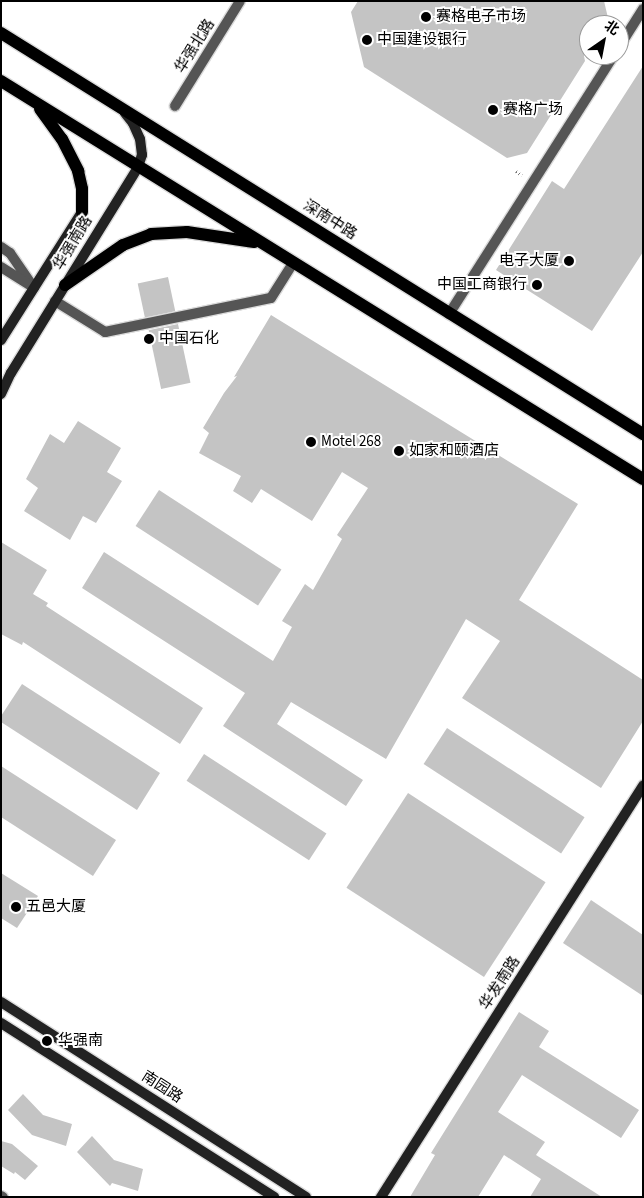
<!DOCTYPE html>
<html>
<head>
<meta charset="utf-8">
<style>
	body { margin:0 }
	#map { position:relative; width:644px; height:1198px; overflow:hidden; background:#fff; font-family:"Source Sans 3","Noto Sans SC",sans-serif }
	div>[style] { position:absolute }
	.building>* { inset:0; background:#c4c4c4; transform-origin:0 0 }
	.path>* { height:3px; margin-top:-1.5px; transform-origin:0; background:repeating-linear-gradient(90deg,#777 0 1px,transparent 0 3.5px) }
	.roads { filter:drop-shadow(1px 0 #dbdbdb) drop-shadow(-1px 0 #dbdbdb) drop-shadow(0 1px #dbdbdb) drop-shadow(0 -1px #dbdbdb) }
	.lane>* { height:10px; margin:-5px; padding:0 5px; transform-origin:5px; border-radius:5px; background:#555 }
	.street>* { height:10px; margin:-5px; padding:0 5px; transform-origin:5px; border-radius:5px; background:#555 }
	.secondary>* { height:10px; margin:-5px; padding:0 5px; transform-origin:5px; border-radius:5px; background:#222 }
	.primary>* { height:12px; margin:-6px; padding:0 6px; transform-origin:6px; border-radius:6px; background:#000 }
	.dots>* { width:14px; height:14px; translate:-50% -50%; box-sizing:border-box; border:2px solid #fff; border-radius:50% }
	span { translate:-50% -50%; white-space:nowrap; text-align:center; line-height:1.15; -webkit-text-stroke:4px #fff; paint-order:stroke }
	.poi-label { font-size:15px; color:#000 }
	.left { translate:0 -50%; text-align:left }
	.right { translate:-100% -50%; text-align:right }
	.street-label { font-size:15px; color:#000 }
	.frame { position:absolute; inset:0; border:2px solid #000; pointer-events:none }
	.north { position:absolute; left:579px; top:15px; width:50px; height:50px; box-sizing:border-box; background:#fff; border:1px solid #999; border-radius:50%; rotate:33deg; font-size:14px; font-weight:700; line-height:20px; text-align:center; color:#000 }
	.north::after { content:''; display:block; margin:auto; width:18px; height:22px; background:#000; clip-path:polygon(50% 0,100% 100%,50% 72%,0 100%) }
</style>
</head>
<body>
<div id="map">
	<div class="building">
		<div style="clip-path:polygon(358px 1px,604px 1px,608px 18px,604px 25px,589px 25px,589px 49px,584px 56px,585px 61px,527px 153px,507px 158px,364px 67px,351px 12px)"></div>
		<div style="clip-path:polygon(643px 66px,643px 252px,592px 331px,496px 270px,552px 181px,564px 189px)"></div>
		<div style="left:168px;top:277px;width:35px;height:31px;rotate:78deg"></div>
		<div style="clip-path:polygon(271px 315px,578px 504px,519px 600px,643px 680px,643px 721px,601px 788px,462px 698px,500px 641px,466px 619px,386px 759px,291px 702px,277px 724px,363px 780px,346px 806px,223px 726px,245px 693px,82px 588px,104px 552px,273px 661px,292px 627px,282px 621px,305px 584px,313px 590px,342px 539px,337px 535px,368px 488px,342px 472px,312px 521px,261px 489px,252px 503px,233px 491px,241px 476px,199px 453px,209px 433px,203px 428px,224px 393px,237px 376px,234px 377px)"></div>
		<div style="left:178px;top:324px;width:60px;height:30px;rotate:78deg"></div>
		<div style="clip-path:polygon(78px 421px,121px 448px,107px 472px,122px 481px,96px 523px,83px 516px,70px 540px,24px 511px,38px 488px,26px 479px,50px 434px,64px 443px)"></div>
		<div style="left:159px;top:490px;width:146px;height:43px;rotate:33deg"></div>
		<div style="clip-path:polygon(1px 542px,47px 570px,33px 594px,48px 603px,46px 606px,203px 708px,180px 744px,23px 642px,22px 645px,1px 634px)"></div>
		<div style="clip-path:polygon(22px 684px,160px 773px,137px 810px,1px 722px,1px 716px)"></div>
		<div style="left:447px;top:728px;width:164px;height:43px;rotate:33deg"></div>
		<div style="left:204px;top:754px;width:146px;height:32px;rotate:33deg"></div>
		<div style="clip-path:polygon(1px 766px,116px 840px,93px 876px,1px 817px)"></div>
		<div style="left:408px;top:793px;width:164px;height:113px;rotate:33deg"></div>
		<div style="clip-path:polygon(1px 873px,38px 896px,17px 928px,1px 918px)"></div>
		<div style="clip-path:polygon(591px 900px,643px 935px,643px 996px,563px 943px)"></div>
		<div style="clip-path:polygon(519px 1012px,549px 1031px,539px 1047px,639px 1110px,621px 1138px,522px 1075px,498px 1112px,545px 1142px,536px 1155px,602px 1197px,530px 1197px,541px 1179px,504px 1155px,478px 1197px,410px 1197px,435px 1155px,431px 1153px)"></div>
		<div style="clip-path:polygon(23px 1094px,43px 1115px,72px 1124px,66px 1146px,32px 1135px,8px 1110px)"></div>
		<div style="clip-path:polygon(92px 1136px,114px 1160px,143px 1169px,138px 1191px,112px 1183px,110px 1186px,77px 1152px)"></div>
		<div style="clip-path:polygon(1px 1141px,12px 1144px,38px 1166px,25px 1180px,15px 1172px,14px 1174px,1px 1166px)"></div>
	</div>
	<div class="path">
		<div style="left:516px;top:171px;width:7px;rotate:34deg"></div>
	</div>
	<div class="roads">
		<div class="lane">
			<div style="left:1px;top:247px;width:11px;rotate:34deg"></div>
			<div style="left:10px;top:253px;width:42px;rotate:55.6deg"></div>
			<div style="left:55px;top:301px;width:59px;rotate:31.8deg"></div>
			<div style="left:105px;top:332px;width:169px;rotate:-11.6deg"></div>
			<div style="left:271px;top:298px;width:41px;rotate:-57.8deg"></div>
			<div style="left:1px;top:1196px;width:2px;rotate:27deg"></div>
		</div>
		<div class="street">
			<div style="left:619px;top:47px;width:45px;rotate:-57.7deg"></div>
			<div style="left:175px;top:106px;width:123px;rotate:-58.2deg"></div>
			<div style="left:1px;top:267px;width:39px;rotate:32deg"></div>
			<div style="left:449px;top:314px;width:307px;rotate:-57.5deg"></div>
		</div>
		<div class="secondary">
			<div style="left:1px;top:340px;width:151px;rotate:-57.7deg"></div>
			<div style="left:1px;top:394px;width:23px;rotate:-65deg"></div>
			<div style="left:11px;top:373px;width:242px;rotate:-58.3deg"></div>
			<div style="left:138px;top:167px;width:13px;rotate:-72deg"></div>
			<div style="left:142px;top:155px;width:16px;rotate:-97deg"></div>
			<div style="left:140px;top:139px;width:17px;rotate:-114deg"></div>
			<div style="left:133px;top:123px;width:13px;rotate:-129deg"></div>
			<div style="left:1px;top:1002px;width:362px;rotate:32.6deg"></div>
			<div style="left:1px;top:1023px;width:324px;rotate:32.5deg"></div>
			<div style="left:381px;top:1197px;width:488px;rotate:-57.5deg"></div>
		</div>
		<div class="primary">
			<div style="left:1px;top:33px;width:757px;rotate:31.99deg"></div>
			<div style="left:1px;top:81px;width:755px;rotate:31.8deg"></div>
			<div style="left:40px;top:109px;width:37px;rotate:54deg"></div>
			<div style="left:62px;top:139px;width:36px;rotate:63deg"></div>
			<div style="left:78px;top:171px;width:18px;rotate:77deg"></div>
			<div style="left:82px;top:189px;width:23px;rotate:90deg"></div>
			<div style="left:65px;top:285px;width:70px;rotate:-34.6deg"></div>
			<div style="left:123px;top:245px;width:30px;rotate:-21deg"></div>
			<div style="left:151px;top:234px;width:36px;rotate:-3deg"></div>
			<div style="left:187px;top:232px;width:68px;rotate:8.5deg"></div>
		</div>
	</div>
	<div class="dots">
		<div style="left:426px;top:17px;background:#000"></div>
		<div style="left:367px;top:40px;background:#000"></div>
		<div style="left:493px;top:110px;background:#000"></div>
		<div style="left:569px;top:261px;background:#000"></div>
		<div style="left:537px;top:285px;background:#000"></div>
		<div style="left:149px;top:339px;background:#000"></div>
		<div style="left:311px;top:442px;background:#000"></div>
		<div style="left:399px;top:451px;background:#000"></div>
		<div style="left:16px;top:907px;background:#000"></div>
		<div style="left:47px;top:1041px;background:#000"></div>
	</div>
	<div class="poi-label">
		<span class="left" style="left:436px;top:17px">赛格电子市场</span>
		<span class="left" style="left:377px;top:40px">中国建设银行</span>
		<span class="left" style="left:503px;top:110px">赛格广场</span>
		<span class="right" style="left:559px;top:261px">电子大厦</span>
		<span class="right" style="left:527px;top:285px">中国工商银行</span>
		<span class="left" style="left:159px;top:339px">中国石化</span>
		<span class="left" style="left:321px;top:442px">Motel 268</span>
		<span class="left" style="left:409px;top:451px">如家和颐酒店</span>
		<span class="left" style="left:26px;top:907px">五邑大厦</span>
		<span class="left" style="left:58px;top:1041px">华强南</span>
	</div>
	<div class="street-label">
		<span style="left:195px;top:46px;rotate:-58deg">华强北路</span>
		<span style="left:330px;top:220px;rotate:32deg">深南中路</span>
		<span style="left:73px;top:243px;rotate:-59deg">华强南路</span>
		<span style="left:500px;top:983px;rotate:-57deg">华发南路</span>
		<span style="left:162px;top:1087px;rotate:33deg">南园路</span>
	</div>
	<div class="frame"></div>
	<div class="north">北</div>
</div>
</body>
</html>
